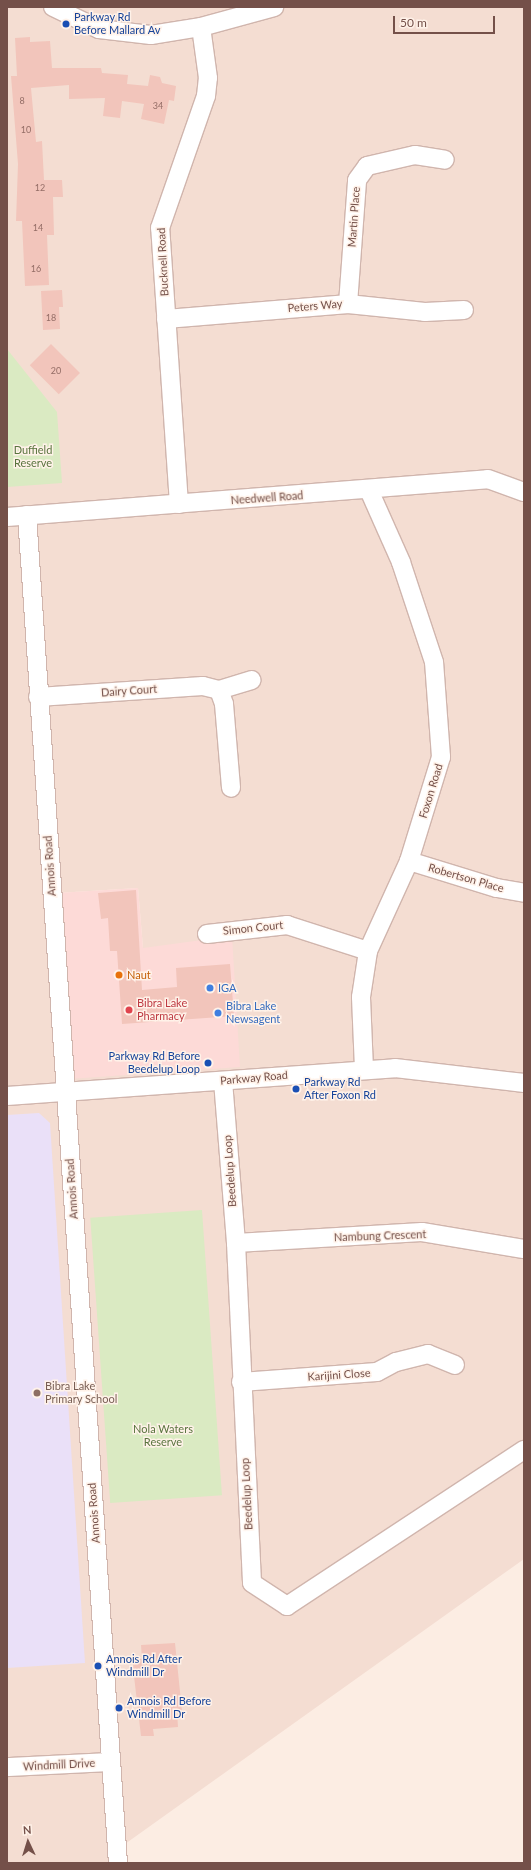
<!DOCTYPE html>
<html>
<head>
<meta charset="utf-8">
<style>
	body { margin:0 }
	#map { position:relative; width:531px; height:1870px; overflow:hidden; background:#fcede3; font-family:Lato,sans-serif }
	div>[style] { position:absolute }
	.residential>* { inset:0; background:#f4ddd2 }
	.commercial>* { inset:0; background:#fddad7 }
	.education>* { inset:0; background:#eae0f8 }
	.green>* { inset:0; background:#daeac2; transform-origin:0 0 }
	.building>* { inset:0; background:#f2c5bb; transform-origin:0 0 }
	.roads { filter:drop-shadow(1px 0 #d0b5ad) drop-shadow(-1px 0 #d0b5ad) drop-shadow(0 1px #d0b5ad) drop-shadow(0 -1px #d0b5ad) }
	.minor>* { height:18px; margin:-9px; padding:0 9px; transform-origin:9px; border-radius:9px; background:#fff }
	.dots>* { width:11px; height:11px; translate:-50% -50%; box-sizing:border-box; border:2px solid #fff2e9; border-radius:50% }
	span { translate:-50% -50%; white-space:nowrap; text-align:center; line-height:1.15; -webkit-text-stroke:3px #fff2e9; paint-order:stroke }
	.number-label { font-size:9px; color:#946d66 }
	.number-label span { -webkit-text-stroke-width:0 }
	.transit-label { font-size:11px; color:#164399 }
	.left { translate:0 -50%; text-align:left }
	.right { translate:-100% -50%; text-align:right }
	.street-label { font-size:11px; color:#745049 }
	.park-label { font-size:11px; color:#59743e }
	.food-label { font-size:11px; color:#c56008 }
	.shop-label { font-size:11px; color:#366cbe }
	.health-label { font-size:11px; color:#be3a42 }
	.education-label { font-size:11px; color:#785e54 }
	.frame { position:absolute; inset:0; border:8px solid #745049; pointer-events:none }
	.north { position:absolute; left:8px; top:1822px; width:40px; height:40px; -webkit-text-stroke:3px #fff2e9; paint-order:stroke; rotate:356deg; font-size:11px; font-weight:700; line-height:16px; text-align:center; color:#745049 }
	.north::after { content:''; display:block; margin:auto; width:14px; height:18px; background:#745049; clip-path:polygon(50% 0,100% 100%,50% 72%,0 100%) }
	.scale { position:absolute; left:393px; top:16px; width:102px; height:18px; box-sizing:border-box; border:2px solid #745049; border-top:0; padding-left:5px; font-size:12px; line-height:14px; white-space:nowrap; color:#745049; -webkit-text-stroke:3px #fff2e9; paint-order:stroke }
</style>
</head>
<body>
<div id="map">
	<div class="residential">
		<div style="clip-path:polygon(evenodd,7px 7px,524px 7px,524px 1559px,125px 1844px,126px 1863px,7px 1863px,7px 7px,138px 888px,143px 948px,57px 893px,138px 888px)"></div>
	</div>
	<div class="commercial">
		<div style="clip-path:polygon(138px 888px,143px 948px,232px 936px,240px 1067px,69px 1079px,57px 893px)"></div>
	</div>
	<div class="education">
		<div style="clip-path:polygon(39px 1113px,50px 1123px,85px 1663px,7px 1668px,7px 1115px)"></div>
	</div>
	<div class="green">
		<div style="clip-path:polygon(7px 349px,57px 412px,62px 483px,7px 487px)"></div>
		<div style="left:202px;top:1210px;width:286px;height:112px;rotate:86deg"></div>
	</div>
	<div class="building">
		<div style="clip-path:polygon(30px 37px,30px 42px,50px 41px,52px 68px,101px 68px,102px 73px,128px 75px,127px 84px,148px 86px,150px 75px,160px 77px,162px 83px,176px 86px,174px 101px,169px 100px,164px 124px,141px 119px,144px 104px,122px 101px,120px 118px,103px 116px,105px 98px,69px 99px,69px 85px,31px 88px,36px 142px,42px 141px,44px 180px,62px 180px,63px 197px,53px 197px,54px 235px,47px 235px,49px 285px,25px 286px,22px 221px,16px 221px,18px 164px,11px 76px,17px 76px,15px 38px)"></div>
		<div style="clip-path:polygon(62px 290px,63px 307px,59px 307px,60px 329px,43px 330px,41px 291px)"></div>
		<div style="left:51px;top:344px;width:41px;height:30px;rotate:45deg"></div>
		<div style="clip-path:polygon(136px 890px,142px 990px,177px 987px,176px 968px,230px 964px,234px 1016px,122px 1024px,117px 951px,110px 951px,108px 918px,101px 919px,98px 893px)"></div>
		<div style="clip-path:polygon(175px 1643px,182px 1711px,177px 1712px,178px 1727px,153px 1729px,154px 1736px,141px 1736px,132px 1659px,142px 1659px,141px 1645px)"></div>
	</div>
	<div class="roads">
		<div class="minor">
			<div style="left:53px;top:7px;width:51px;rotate:25.6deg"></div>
			<div style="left:99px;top:29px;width:52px;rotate:6.6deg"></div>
			<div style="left:151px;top:35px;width:51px;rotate:-9.1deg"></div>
			<div style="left:201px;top:27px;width:76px;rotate:-15.3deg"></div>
			<div style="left:348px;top:304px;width:124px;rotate:-85.8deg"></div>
			<div style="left:357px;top:180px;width:17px;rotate:-54deg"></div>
			<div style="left:367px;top:166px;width:49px;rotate:-12.9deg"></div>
			<div style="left:415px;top:155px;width:30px;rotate:9deg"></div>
			<div style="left:166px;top:319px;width:183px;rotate:-4.7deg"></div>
			<div style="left:348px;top:304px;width:77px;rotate:5.9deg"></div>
			<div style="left:425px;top:312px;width:39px;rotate:-3deg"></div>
			<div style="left:179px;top:504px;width:277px;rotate:-93.9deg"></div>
			<div style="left:160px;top:228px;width:140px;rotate:-70.8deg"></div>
			<div style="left:206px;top:96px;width:18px;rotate:-84deg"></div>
			<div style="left:208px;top:78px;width:51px;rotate:-97.8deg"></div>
			<div style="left:27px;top:515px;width:1351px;rotate:86.14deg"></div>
			<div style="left:7px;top:517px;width:482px;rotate:-4.5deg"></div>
			<div style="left:488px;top:479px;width:38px;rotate:20deg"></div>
			<div style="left:219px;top:690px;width:34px;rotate:-17deg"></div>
			<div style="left:38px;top:697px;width:165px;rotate:-3.8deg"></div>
			<div style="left:203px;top:686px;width:16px;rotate:14deg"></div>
			<div style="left:219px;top:690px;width:15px;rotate:70deg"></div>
			<div style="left:224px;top:704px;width:84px;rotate:85.2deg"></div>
			<div style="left:409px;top:861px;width:92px;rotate:17.1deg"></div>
			<div style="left:497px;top:888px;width:27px;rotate:10deg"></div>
			<div style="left:207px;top:934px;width:81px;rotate:-6.4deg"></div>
			<div style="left:287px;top:925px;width:85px;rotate:17.8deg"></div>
			<div style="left:364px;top:1069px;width:72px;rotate:-92.4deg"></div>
			<div style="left:361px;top:997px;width:47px;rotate:-81.3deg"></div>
			<div style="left:368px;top:951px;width:99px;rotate:-65.5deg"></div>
			<div style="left:409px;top:861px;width:109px;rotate:-72.9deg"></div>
			<div style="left:441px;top:757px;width:95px;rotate:-94.2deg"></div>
			<div style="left:434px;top:662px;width:105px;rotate:-108.3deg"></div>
			<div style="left:401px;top:562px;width:79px;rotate:-114deg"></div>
			<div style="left:223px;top:1081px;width:163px;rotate:85.4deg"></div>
			<div style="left:236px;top:1243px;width:340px;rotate:87.3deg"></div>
			<div style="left:252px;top:1583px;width:42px;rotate:33.3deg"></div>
			<div style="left:287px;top:1606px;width:284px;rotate:-33.4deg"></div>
			<div style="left:7px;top:1096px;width:389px;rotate:-4.1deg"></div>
			<div style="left:395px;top:1068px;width:130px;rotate:6.6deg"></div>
			<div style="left:236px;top:1243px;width:186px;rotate:-3.4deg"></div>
			<div style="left:422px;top:1232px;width:103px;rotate:9.5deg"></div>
			<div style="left:241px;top:1382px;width:136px;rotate:-4.2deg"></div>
			<div style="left:377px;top:1372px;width:21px;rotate:-28deg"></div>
			<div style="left:396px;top:1362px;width:33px;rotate:-14deg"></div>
			<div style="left:428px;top:1354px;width:29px;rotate:22deg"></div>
			<div style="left:7px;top:1767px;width:104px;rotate:-2.8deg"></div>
		</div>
	</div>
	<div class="dots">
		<div style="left:66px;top:24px;background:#1a4fb4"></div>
		<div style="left:119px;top:975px;background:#e8710a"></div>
		<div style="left:210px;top:988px;background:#3f7fe0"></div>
		<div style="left:129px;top:1010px;background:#e0444e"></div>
		<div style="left:218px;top:1013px;background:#3f7fe0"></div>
		<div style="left:208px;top:1063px;background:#1a4fb4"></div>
		<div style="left:296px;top:1089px;background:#1a4fb4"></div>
		<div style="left:37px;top:1393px;background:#8d6e63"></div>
		<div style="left:98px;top:1666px;background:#1a4fb4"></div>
		<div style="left:119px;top:1708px;background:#1a4fb4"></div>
	</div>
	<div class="number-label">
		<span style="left:22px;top:101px">8</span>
		<span style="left:158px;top:106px">34</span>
		<span style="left:26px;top:130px">10</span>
		<span style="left:40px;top:188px">12</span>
		<span style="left:38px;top:228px">14</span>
		<span style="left:36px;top:269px">16</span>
		<span style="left:51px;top:318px">18</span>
		<span style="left:56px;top:371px">20</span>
	</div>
	<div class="transit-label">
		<span class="left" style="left:74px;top:24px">Parkway Rd<br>Before Mallard Av</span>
		<span class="right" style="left:200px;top:1063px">Parkway Rd Before<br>Beedelup Loop</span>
		<span class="left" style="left:304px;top:1089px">Parkway Rd<br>After Foxon Rd</span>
		<span class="left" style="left:106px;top:1666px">Annois Rd After<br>Windmill Dr</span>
		<span class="left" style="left:127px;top:1708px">Annois Rd Before<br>Windmill Dr</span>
	</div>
	<div class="street-label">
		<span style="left:354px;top:217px;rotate:-86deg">Martin Place</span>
		<span style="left:163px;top:262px;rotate:-93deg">Bucknell Road</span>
		<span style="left:315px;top:306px;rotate:-5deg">Peters Way</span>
		<span style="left:267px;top:498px;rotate:-4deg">Needwell Road</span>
		<span style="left:129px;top:691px;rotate:-4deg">Dairy Court</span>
		<span style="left:431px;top:791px;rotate:-73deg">Foxon Road</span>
		<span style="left:50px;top:866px;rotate:-94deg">Annois Road</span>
		<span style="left:466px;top:878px;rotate:16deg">Robertson Place</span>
		<span style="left:253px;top:928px;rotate:-6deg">Simon Court</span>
		<span style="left:254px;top:1078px;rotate:-5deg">Parkway Road</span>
		<span style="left:230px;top:1171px;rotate:-94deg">Beedelup Loop</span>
		<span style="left:72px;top:1189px;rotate:-94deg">Annois Road</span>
		<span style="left:380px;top:1236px;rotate:-2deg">Nambung Crescent</span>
		<span style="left:339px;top:1375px;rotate:-4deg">Karijini Close</span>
		<span style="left:247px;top:1494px;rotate:-93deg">Beedelup Loop</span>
		<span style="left:94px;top:1513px;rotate:-94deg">Annois Road</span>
		<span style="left:59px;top:1765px;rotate:-3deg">Windmill Drive</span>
	</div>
	<div class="park-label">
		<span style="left:33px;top:457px">Duffield<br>Reserve</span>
		<span style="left:163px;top:1436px">Nola Waters<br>Reserve</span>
	</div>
	<div class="food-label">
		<span class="left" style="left:127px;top:975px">Naut</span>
	</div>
	<div class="shop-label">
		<span class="left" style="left:218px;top:988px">IGA</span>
		<span class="left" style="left:226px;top:1013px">Bibra Lake<br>Newsagent</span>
	</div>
	<div class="health-label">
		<span class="left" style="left:137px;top:1010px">Bibra Lake<br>Pharmacy</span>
	</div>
	<div class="education-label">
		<span class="left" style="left:45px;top:1393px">Bibra Lake<br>Primary School</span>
	</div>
	<div class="frame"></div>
	<div class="north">N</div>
	<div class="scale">50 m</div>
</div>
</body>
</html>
